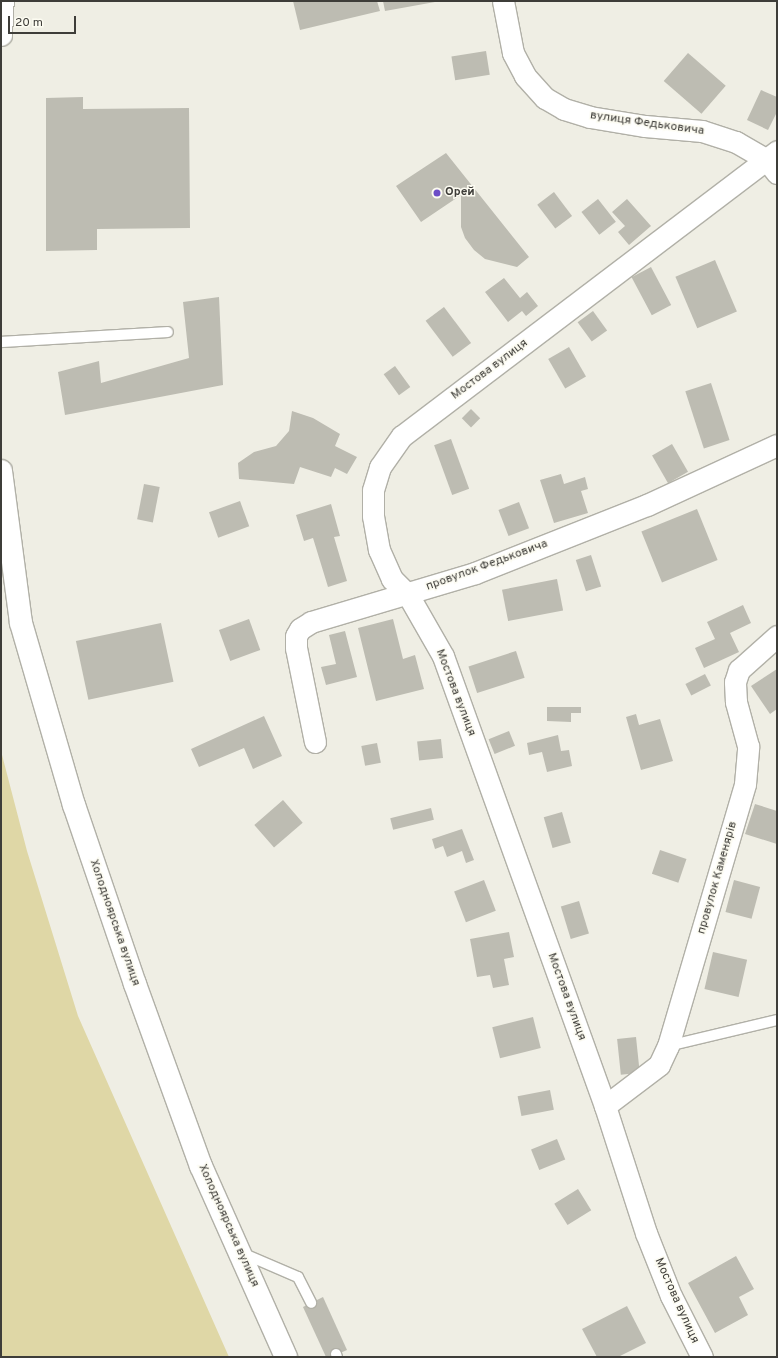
<!DOCTYPE html>
<html>
<head>
<meta charset="utf-8">
<style>
	body { margin:0 }
	#map { position:relative; width:778px; height:1358px; overflow:hidden; background:#efeee4; font-family:Overpass,sans-serif }
	div>[style] { position:absolute }
	.green>* { inset:0; background:#dfd7a6 }
	.building>* { inset:0; background:#bdbcb2; transform-origin:0 0 }
	.roads { filter:drop-shadow(1px 0 #b1b0a7) drop-shadow(-1px 0 #b1b0a7) drop-shadow(0 1px #b1b0a7) drop-shadow(0 -1px #b1b0a7) }
	.service>* { height:10px; margin:-5px; padding:0 5px; transform-origin:5px; border-radius:5px; background:#fff }
	.minor>* { height:21px; margin:-10.5px; padding:0 10.5px; transform-origin:10.5px; border-radius:10.5px; background:#fff }
	.secondary>* { height:22px; margin:-11px; padding:0 11px; transform-origin:11px; border-radius:11px; background:#fff }
	.dots>* { width:11px; height:11px; translate:-50% -50%; box-sizing:border-box; border:2px solid #fcfbf1; border-radius:50% }
	span { translate:-50% -50%; white-space:nowrap; text-align:center; line-height:1.15; -webkit-text-stroke:3px #fcfbf1; paint-order:stroke }
	.street-label { font-size:12px; color:#3e3d39 }
	.poi-label { font-size:12px; color:#3e3d39; font-weight:700 }
	.left { translate:0 -50%; text-align:left }
	.frame { position:absolute; inset:0; border:2px solid #3e3d39; pointer-events:none }
	.scale { position:absolute; left:8px; top:16px; width:68px; height:18px; box-sizing:border-box; border:2px solid #3e3d39; border-top:0; padding-left:5px; font-size:12px; line-height:14px; white-space:nowrap; color:#3e3d39; -webkit-text-stroke:3px #fcfbf1; paint-order:stroke }
</style>
</head>
<body>
<div id="map">
	<div class="green">
		<div style="clip-path:polygon(1px 751px,27px 851px,78px 1016px,229px 1357px,1px 1357px)"></div>
	</div>
	<div class="building">
		<div style="clip-path:polygon(293px 1px,377px 1px,380px 11px,300px 30px)"></div>
		<div style="clip-path:polygon(383px 1px,435px 1px,435px 2px,385px 11px)"></div>
		<div style="left:486px;top:51px;width:24px;height:35px;rotate:81deg"></div>
		<div style="left:688px;top:53px;width:50px;height:37px;rotate:41deg"></div>
		<div style="clip-path:polygon(761px 90px,777px 97px,777px 112px,768px 130px,747px 120px)"></div>
		<div style="clip-path:polygon(83px 97px,83px 109px,189px 108px,190px 228px,97px 229px,97px 250px,46px 251px,46px 98px)"></div>
		<div style="clip-path:polygon(446px 153px,529px 257px,517px 267px,485px 259px,474px 250px,465px 238px,461px 227px,461px 195px,421px 222px,396px 186px)"></div>
		<div style="left:554px;top:192px;width:30px;height:21px;rotate:53deg"></div>
		<div style="left:598px;top:199px;width:29px;height:21px;rotate:52deg"></div>
		<div style="clip-path:polygon(627px 199px,651px 226px,629px 245px,618px 232px,625px 226px,612px 212px)"></div>
		<div style="left:715px;top:260px;width:56px;height:43px;rotate:67deg"></div>
		<div style="left:651px;top:267px;width:43px;height:22px;rotate:62deg"></div>
		<div style="clip-path:polygon(504px 278px,520px 298px,527px 292px,538px 306px,526px 316px,522px 311px,508px 322px,485px 292px)"></div>
		<div style="clip-path:polygon(219px 297px,223px 385px,65px 415px,58px 372px,99px 361px,101px 383px,189px 358px,183px 302px)"></div>
		<div style="left:444px;top:307px;width:45px;height:23px;rotate:53deg"></div>
		<div style="left:593px;top:311px;width:24px;height:19px;rotate:54deg"></div>
		<div style="left:569px;top:347px;width:34px;height:24px;rotate:60deg"></div>
		<div style="left:395px;top:366px;width:26px;height:14px;rotate:54deg"></div>
		<div style="left:711px;top:383px;width:60px;height:27px;rotate:72deg"></div>
		<div style="left:471px;top:409px;width:13px;height:13px;rotate:45deg"></div>
		<div style="clip-path:polygon(292px 411px,313px 418px,340px 434px,335px 446px,357px 457px,347px 474px,335px 468px,331px 477px,300px 467px,294px 484px,239px 479px,238px 463px,254px 452px,276px 446px,289px 431px)"></div>
		<div style="left:451px;top:439px;width:53px;height:18px;rotate:70deg"></div>
		<div style="left:672px;top:444px;width:32px;height:23px;rotate:60deg"></div>
		<div style="clip-path:polygon(561px 474px,564px 484px,585px 477px,588px 489px,581px 491px,588px 513px,554px 523px,540px 480px)"></div>
		<div style="left:144px;top:484px;width:16px;height:36px;rotate:11deg"></div>
		<div style="left:240px;top:501px;width:27px;height:33px;rotate:70deg"></div>
		<div style="left:519px;top:502px;width:28px;height:22px;rotate:69deg"></div>
		<div style="clip-path:polygon(331px 504px,340px 536px,334px 537px,347px 581px,328px 587px,313px 538px,304px 541px,296px 515px)"></div>
		<div style="left:697px;top:509px;width:55px;height:60px;rotate:68deg"></div>
		<div style="left:591px;top:555px;width:33px;height:16px;rotate:72deg"></div>
		<div style="left:557px;top:579px;width:32px;height:56px;rotate:79deg"></div>
		<div style="clip-path:polygon(743px 605px,751px 623px,730px 633px,739px 652px,704px 668px,695px 648px,715px 639px,707px 622px)"></div>
		<div style="left:249px;top:619px;width:33px;height:32px;rotate:70deg"></div>
		<div style="clip-path:polygon(393px 619px,403px 659px,415px 655px,424px 689px,376px 701px,358px 628px)"></div>
		<div style="left:161px;top:623px;width:60px;height:87px;rotate:78deg"></div>
		<div style="clip-path:polygon(345px 631px,357px 677px,326px 685px,321px 667px,336px 664px,329px 635px)"></div>
		<div style="left:516px;top:651px;width:28px;height:50px;rotate:72deg"></div>
		<div style="clip-path:polygon(777px 669px,777px 709px,770px 714px,751px 686px)"></div>
		<div style="left:705px;top:674px;width:13px;height:22px;rotate:63deg"></div>
		<div style="clip-path:polygon(547px 707px,581px 707px,581px 713px,571px 713px,571px 722px,547px 721px)"></div>
		<div style="clip-path:polygon(636px 714px,639px 725px,660px 719px,673px 761px,641px 770px,626px 717px)"></div>
		<div style="clip-path:polygon(264px 716px,282px 756px,253px 769px,244px 748px,199px 767px,191px 749px)"></div>
		<div style="left:509px;top:731px;width:16px;height:22px;rotate:68deg"></div>
		<div style="clip-path:polygon(558px 735px,561px 751px,569px 750px,572px 766px,547px 772px,542px 752px,529px 755px,527px 743px)"></div>
		<div style="left:441px;top:739px;width:19px;height:24px;rotate:84deg"></div>
		<div style="left:377px;top:743px;width:20px;height:16px;rotate:79deg"></div>
		<div style="left:283px;top:800px;width:30px;height:38px;rotate:49deg"></div>
		<div style="clip-path:polygon(755px 804px,777px 811px,777px 844px,745px 834px)"></div>
		<div style="left:431px;top:808px;width:12px;height:42px;rotate:76deg"></div>
		<div style="left:562px;top:812px;width:32px;height:19px;rotate:74deg"></div>
		<div style="clip-path:polygon(462px 829px,474px 860px,466px 863px,462px 851px,447px 857px,443px 846px,435px 849px,432px 839px)"></div>
		<div style="left:660px;top:850px;width:28px;height:25px;rotate:19deg"></div>
		<div style="left:484px;top:880px;width:33px;height:32px;rotate:69deg"></div>
		<div style="left:734px;top:880px;width:27px;height:33px;rotate:15deg"></div>
		<div style="left:579px;top:901px;width:34px;height:19px;rotate:73deg"></div>
		<div style="clip-path:polygon(509px 932px,514px 957px,504px 959px,509px 985px,493px 988px,490px 975px,477px 977px,470px 939px)"></div>
		<div style="left:713px;top:952px;width:35px;height:38px;rotate:13deg"></div>
		<div style="left:533px;top:1017px;width:32px;height:42px;rotate:76deg"></div>
		<div style="left:636px;top:1037px;width:36px;height:19px;rotate:84deg"></div>
		<div style="left:550px;top:1090px;width:20px;height:33px;rotate:79deg"></div>
		<div style="left:557px;top:1139px;width:22px;height:28px;rotate:68deg"></div>
		<div style="left:578px;top:1189px;width:25px;height:28px;rotate:58deg"></div>
		<div style="clip-path:polygon(736px 1256px,754px 1289px,739px 1297px,748px 1315px,715px 1333px,688px 1283px)"></div>
		<div style="clip-path:polygon(323px 1297px,347px 1350px,331px 1357px,326px 1357px,303px 1307px)"></div>
		<div style="clip-path:polygon(627px 1306px,646px 1343px,618px 1357px,597px 1357px,582px 1329px)"></div>
	</div>
	<div class="roads">
		<div class="service">
			<div style="left:1px;top:342px;width:167px;rotate:-3.4deg"></div>
			<div style="left:668px;top:1046px;width:112px;rotate:-13.4deg"></div>
			<div style="left:242px;top:1253px;width:61px;rotate:23.2deg"></div>
			<div style="left:298px;top:1277px;width:29px;rotate:63deg"></div>
			<div style="left:336px;top:1354px;width:3px;rotate:72deg"></div>
		</div>
		<div class="minor">
			<div style="left:503px;top:1px;width:53px;rotate:79.1deg"></div>
			<div style="left:513px;top:53px;width:26px;rotate:62deg"></div>
			<div style="left:525px;top:76px;width:30px;rotate:48deg"></div>
			<div style="left:545px;top:98px;width:22px;rotate:30deg"></div>
			<div style="left:564px;top:109px;width:27px;rotate:17deg"></div>
			<div style="left:590px;top:117px;width:56px;rotate:9.3deg"></div>
			<div style="left:645px;top:126px;width:57px;rotate:5deg"></div>
			<div style="left:702px;top:131px;width:36px;rotate:18deg"></div>
			<div style="left:736px;top:142px;width:34px;rotate:30deg"></div>
			<div style="left:766px;top:159px;width:18px;rotate:52deg"></div>
			<div style="left:315px;top:742px;width:96px;rotate:-101.4deg"></div>
			<div style="left:296px;top:648px;width:12px;rotate:-90deg"></div>
			<div style="left:296px;top:636px;width:8px;rotate:-60deg"></div>
			<div style="left:300px;top:629px;width:13px;rotate:-32deg"></div>
			<div style="left:311px;top:622px;width:171px;rotate:-16.6deg"></div>
			<div style="left:475px;top:573px;width:185px;rotate:-21.6deg"></div>
			<div style="left:647px;top:505px;width:143px;rotate:-24.8deg"></div>
			<div style="left:605px;top:1106px;width:68px;rotate:-37.2deg"></div>
			<div style="left:659px;top:1065px;width:21px;rotate:-65deg"></div>
			<div style="left:668px;top:1046px;width:273px;rotate:-73.6deg"></div>
			<div style="left:745px;top:784px;width:38px;rotate:-85deg"></div>
			<div style="left:748px;top:746px;width:46px;rotate:-105.3deg"></div>
			<div style="left:736px;top:702px;width:20px;rotate:-93deg"></div>
			<div style="left:735px;top:682px;width:13px;rotate:-72deg"></div>
			<div style="left:739px;top:670px;width:51px;rotate:-41.8deg"></div>
			<div style="left:702px;top:1357px;width:68px;rotate:-116.9deg"></div>
			<div style="left:671px;top:1296px;width:68px;rotate:-111.6deg"></div>
			<div style="left:646px;top:1233px;width:133px;rotate:-107.9deg"></div>
			<div style="left:605px;top:1106px;width:478px;rotate:-109.8deg"></div>
			<div style="left:443px;top:656px;width:70px;rotate:-119.8deg"></div>
			<div style="left:408px;top:595px;width:23px;rotate:-135deg"></div>
			<div style="left:392px;top:579px;width:32px;rotate:-114deg"></div>
			<div style="left:379px;top:550px;width:35px;rotate:-100deg"></div>
			<div style="left:373px;top:516px;width:26px;rotate:-90deg"></div>
			<div style="left:373px;top:490px;width:24px;rotate:-73deg"></div>
			<div style="left:380px;top:467px;width:38px;rotate:-55deg"></div>
			<div style="left:402px;top:436px;width:471px;rotate:-37.2deg"></div>
		</div>
		<div class="secondary">
			<div style="left:1px;top:35px;width:34px;rotate:-87deg"></div>
			<div style="left:1px;top:471px;width:153px;rotate:82.5deg"></div>
			<div style="left:21px;top:623px;width:190px;rotate:73.8deg"></div>
			<div style="left:74px;top:805px;width:189px;rotate:71.2deg"></div>
			<div style="left:135px;top:984px;width:194px;rotate:70.1deg"></div>
			<div style="left:201px;top:1166px;width:209px;rotate:66deg"></div>
		</div>
	</div>
	<div class="dots">
		<div style="left:437px;top:193px;background:#6d4ec7"></div>
	</div>
	<div class="street-label">
		<span style="left:647px;top:124px;rotate:8deg">вулиця Федьковича</span>
		<span style="left:490px;top:370px;rotate:-37deg">Мостова вулиця</span>
		<span style="left:487px;top:566px;rotate:-20deg">провулок Федьковича</span>
		<span style="left:455px;top:693px;rotate:69deg">Мостова вулиця</span>
		<span style="left:718px;top:878px;rotate:-74deg">провулок Каменярів</span>
		<span style="left:114px;top:923px;rotate:71deg">Холодноярська вулиця</span>
		<span style="left:566px;top:997px;rotate:70deg">Мостова вулиця</span>
		<span style="left:228px;top:1226px;rotate:66deg">Холодноярська вулиця</span>
		<span style="left:676px;top:1301px;rotate:66deg">Мостова вулиця</span>
	</div>
	<div class="poi-label">
		<span class="left" style="left:445px;top:193px">Орей</span>
	</div>
	<div class="frame"></div>
	<div class="scale">20 m</div>
</div>
</body>
</html>
